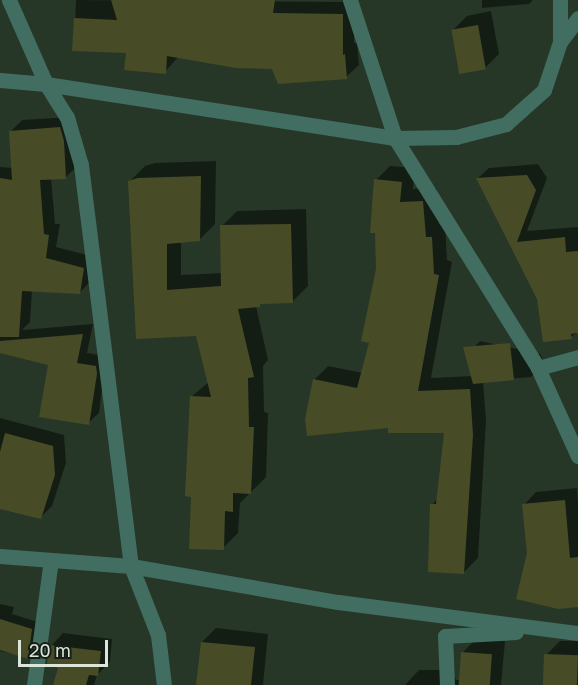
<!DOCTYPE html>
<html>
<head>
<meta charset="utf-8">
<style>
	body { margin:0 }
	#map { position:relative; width:578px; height:685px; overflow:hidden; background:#273727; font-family:"Golos Text",sans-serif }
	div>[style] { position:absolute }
	.shadow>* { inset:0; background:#0007 }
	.building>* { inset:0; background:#474c27; transform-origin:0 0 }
	.minor>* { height:15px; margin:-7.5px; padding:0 7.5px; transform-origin:7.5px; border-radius:7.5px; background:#426e62 }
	span { translate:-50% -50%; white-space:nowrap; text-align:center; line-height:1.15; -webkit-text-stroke:5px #151d15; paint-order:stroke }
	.scale { position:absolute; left:18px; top:640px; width:90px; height:27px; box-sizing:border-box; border:3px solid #dbe5da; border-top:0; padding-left:8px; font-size:18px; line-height:21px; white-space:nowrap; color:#dbe5da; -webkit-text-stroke:4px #151d15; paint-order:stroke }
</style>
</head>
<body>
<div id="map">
	<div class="shadow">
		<div style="clip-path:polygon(76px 0,354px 2px,354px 43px,357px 43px,359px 65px,346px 77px,178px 57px,165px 72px,127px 51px,74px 50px)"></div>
		<div style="clip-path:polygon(482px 0,533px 0,529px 4px,482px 8px)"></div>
		<div style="clip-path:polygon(491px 11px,499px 54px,485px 68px,453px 30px,467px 16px)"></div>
		<div style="clip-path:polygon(71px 117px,77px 166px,66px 177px,51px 178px,55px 224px,60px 224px,56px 247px,95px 257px,91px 281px,80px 292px,32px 290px,30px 322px,22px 330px,93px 324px,87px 353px,106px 356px,99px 413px,88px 423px,50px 364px,0 351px,0 167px,13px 168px,11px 131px,22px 120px)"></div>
		<div style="clip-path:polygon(216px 161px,215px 224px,200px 239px,181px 241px,181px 275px,223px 273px,222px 226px,237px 211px,306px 209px,308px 286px,292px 302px,263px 302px,256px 306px,268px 360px,263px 366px,264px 412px,268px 413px,266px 477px,240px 503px,238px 533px,223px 548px,193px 495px,191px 397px,209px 382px,198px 335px,138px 338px,129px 182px,145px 166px,155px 163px)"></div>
		<div style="clip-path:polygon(538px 164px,547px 178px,527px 231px,578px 227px,578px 332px,571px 337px,538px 298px,478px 178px,489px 168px)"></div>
		<div style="clip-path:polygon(390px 166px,415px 168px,413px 189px,436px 188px,439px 224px,445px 223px,447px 260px,452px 262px,431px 378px,472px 376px,467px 355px,480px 341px,540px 354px,545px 363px,531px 377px,483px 381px,486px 421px,478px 558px,464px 572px,432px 505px,438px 498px,445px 431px,390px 427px,314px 380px,328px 366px,363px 373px,371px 341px,378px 269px,376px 180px)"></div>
		<div style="clip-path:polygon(0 418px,64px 435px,66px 463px,52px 506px,40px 518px,0 507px)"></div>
		<div style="clip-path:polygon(577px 488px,578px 502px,578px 606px,529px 553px,524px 505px,536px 492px)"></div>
		<div style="clip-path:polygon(0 604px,14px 607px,12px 614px,38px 622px,34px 650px,27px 657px,0 651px)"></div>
		<div style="clip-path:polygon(216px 628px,268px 634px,263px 685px,198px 685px,202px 642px)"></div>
		<div style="clip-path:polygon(63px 633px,112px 639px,110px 662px,97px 675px,94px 685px,55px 685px,59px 667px,51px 646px)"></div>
		<div style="clip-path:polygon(476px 639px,505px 641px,501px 685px,405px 685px,419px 670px,451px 670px,456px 680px,460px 680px,462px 653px)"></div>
		<div style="clip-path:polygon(560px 641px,578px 641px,578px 685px,545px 685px,546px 655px)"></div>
	</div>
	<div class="building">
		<div style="clip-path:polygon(111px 0,275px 0,273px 13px,343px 14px,343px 55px,345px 54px,347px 79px,278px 84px,272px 69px,236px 68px,167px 56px,166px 74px,124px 70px,126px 53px,72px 51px,74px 18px,117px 20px)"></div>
		<div style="left:478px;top:25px;width:45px;height:27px;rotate:80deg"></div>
		<div style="clip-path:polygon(60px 127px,64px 141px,66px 179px,40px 180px,44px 234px,49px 235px,46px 258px,84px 268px,80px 294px,22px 291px,19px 337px,0 337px,0 178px,12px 180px,9px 131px)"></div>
		<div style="clip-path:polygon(527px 175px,536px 190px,517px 242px,565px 237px,566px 252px,578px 251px,578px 333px,571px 334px,572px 339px,543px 342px,537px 299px,476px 178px)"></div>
		<div style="clip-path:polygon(201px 176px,200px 241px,167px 244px,167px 290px,221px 286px,220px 225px,291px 224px,293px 303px,260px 304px,260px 307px,238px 309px,254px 377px,248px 378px,249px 427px,254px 427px,251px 494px,233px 493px,233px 512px,225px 511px,224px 550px,189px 549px,191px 497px,185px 496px,190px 396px,211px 397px,196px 336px,136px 339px,128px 181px,138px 178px)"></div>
		<div style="clip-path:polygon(374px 179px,402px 182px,400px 202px,423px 201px,426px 237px,432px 237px,434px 274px,439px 275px,418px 391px,470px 389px,473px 435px,464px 574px,428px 572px,430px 504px,436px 504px,444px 433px,388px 433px,388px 428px,307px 436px,305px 419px,313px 379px,357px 388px,369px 343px,361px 341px,376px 269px,375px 233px,370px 233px)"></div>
		<div style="clip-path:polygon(83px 334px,77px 363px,96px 366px,97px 374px,89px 425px,39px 417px,48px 365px,0 353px,0 341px)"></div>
		<div style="clip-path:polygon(510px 343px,514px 380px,473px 384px,463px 347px)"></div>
		<div style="clip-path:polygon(5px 433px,53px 446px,55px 475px,41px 519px,0 509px,0 452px)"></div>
		<div style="clip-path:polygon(565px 500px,570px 558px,578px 557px,578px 607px,558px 609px,516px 599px,527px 553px,522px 504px)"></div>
		<div style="clip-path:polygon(0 619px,32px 629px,28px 659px,0 650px)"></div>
		<div style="clip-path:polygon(201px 642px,255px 647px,251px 685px,196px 685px)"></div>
		<div style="clip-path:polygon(49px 645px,101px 651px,98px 676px,89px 675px,86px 685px,53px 685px,58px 668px,47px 665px)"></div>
		<div style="left:461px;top:652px;width:31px;height:33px;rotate:4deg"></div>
		<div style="left:544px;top:654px;width:34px;height:31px;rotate:2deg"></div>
	</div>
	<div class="minor">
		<div style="left:9px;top:0;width:92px;rotate:66.2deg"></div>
		<div style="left:46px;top:84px;width:39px;rotate:58deg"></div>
		<div style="left:67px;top:117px;width:50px;rotate:73.7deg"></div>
		<div style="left:81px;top:165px;width:404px;rotate:82.9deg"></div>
		<div style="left:131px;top:566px;width:74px;rotate:68.6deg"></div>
		<div style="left:158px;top:635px;width:50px;rotate:83.2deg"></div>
		<div style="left:350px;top:0;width:145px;rotate:71.9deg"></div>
		<div style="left:395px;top:138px;width:61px;rotate:-0.9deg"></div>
		<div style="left:456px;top:137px;width:52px;rotate:-14.6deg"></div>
		<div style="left:506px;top:124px;width:51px;rotate:-41.8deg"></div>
		<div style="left:544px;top:90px;width:51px;rotate:-71.6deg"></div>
		<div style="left:560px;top:42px;width:42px;rotate:-90deg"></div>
		<div style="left:560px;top:42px;width:30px;rotate:-53deg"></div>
		<div style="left:0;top:80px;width:46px;rotate:5deg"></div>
		<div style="left:46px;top:84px;width:353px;rotate:8.8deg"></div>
		<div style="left:395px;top:138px;width:271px;rotate:58.1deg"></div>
		<div style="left:538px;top:368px;width:97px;rotate:65.6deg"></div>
		<div style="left:538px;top:368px;width:41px;rotate:-15.4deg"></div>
		<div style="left:0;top:556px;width:131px;rotate:4.4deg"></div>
		<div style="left:131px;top:566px;width:210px;rotate:9.9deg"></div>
		<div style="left:338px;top:602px;width:242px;rotate:7.4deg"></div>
		<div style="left:34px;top:685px;width:126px;rotate:-82.3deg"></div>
		<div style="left:447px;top:685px;width:49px;rotate:-92.3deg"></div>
		<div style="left:445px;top:636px;width:71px;rotate:-3.2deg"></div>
	</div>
	<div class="scale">20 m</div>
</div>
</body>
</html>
